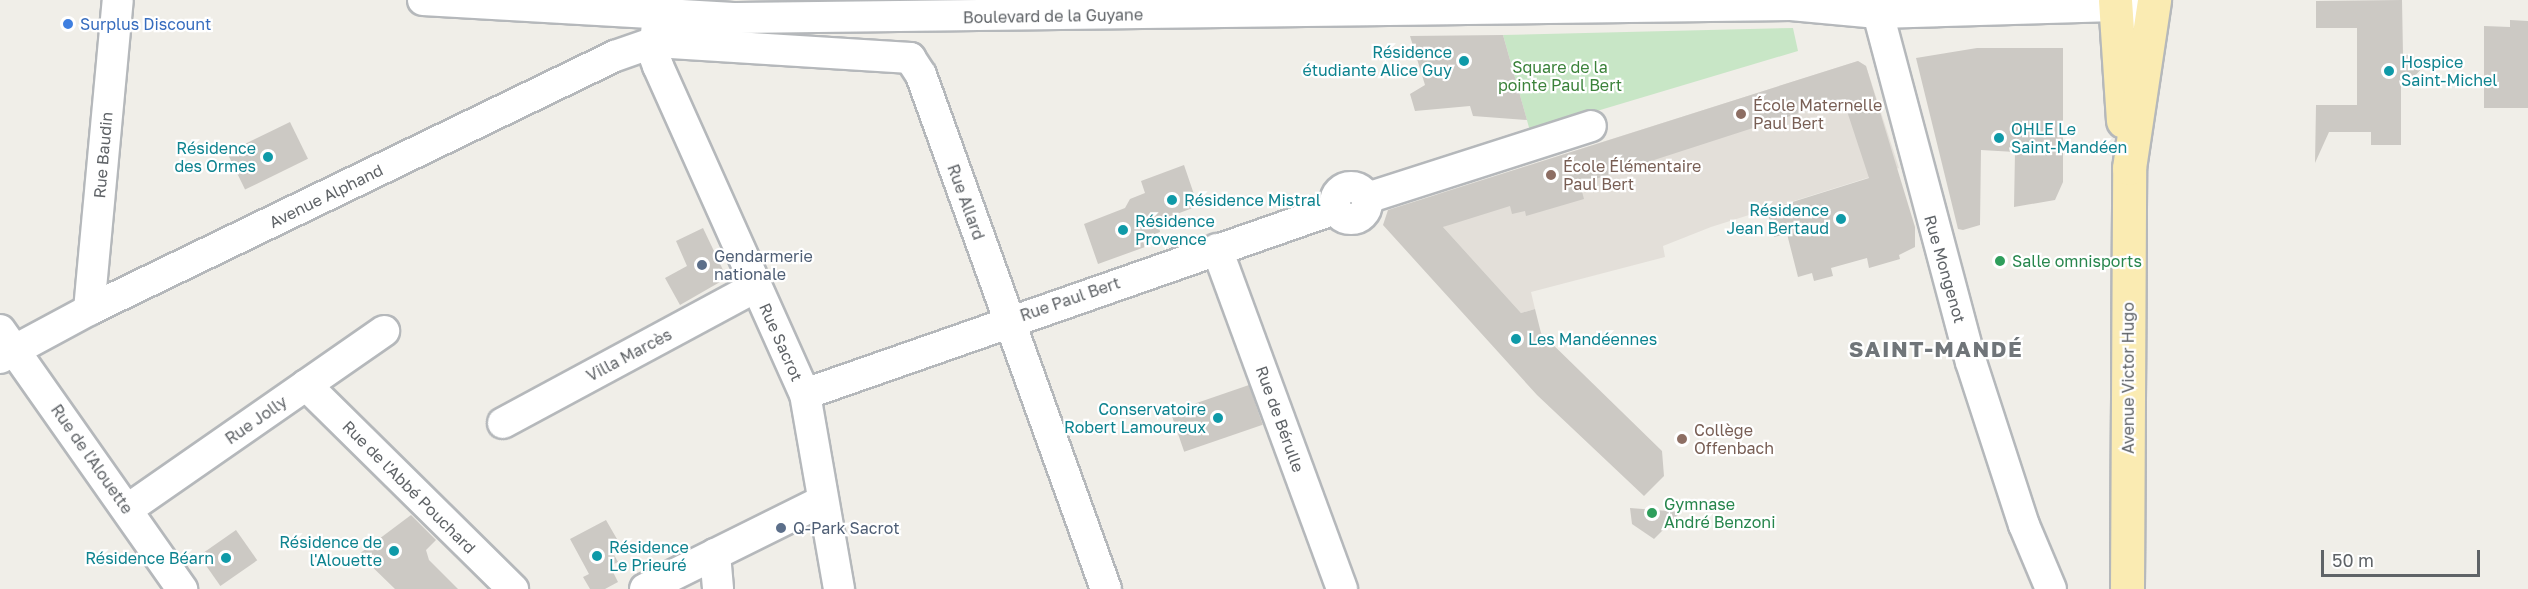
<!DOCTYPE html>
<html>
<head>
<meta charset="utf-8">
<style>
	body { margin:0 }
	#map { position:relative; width:2528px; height:589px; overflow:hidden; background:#f0eee8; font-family:"Golos Text",sans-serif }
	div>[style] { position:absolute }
	.education>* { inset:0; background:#e3dfd9 }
	.green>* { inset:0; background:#c8e6c6 }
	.building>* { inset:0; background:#ccc9c4; transform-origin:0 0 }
	.roads { filter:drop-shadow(2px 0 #b5b8bb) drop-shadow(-2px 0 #b5b8bb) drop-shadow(0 2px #b5b8bb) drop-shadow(0 -2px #b5b8bb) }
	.minor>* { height:30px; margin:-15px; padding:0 15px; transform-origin:15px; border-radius:15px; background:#fff }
	.minor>.ring { margin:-15px; padding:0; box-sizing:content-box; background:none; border:30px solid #fff; border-radius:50% }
	.major>* { height:33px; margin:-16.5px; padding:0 16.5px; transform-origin:16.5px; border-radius:16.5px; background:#faebb2 }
	.dots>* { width:16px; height:16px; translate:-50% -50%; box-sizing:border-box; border:3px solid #fff; border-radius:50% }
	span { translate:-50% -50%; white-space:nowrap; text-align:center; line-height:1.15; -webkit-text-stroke:4.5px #fff; paint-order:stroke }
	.street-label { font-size:16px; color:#5f6367 }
	.shop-label { font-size:16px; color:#366cbe }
	.left { translate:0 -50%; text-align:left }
	.culture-label { font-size:16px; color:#0d838f }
	.right { translate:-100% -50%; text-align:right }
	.park-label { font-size:16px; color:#3b823a }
	.education-label { font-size:16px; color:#785e54 }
	.service-label { font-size:16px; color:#4e5e75 }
	.leisure-label { font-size:16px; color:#27864d }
	.district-label { font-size:22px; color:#707579; font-weight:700; letter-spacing:1.5px }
	.scale { position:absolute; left:2321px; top:550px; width:159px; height:27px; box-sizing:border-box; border:3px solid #5f6367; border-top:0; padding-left:8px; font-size:18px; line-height:21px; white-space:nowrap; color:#5f6367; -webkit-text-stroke:4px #fff; paint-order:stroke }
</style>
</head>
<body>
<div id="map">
	<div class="education">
		<div style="clip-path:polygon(1858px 61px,1866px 66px,1899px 168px,1711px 227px,1663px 246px,1665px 257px,1531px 292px,1535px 309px,1521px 313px,1443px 227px,1448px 225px,1438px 194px)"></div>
	</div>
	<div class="green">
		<div style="clip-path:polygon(1793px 28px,1798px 51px,1530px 131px,1503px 35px)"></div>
	</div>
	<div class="building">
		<div style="clip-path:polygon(2402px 0,2403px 55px,2412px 55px,2423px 67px,2412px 79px,2401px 79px,2401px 145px,2371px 145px,2371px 132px,2329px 132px,2315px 163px,2316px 105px,2357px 105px,2357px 28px,2316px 28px,2316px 1px)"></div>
		<div style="clip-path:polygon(2510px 20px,2528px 21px,2528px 108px,2484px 108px,2484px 26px,2510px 27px)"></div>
		<div style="clip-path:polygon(1503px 35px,1527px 120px,1473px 116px,1470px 106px,1415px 111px,1410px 94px,1425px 85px,1410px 36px)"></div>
		<div style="clip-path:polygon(1977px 48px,2063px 48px,2063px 182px,2055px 200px,2014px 207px,2015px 152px,1981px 150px,1980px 225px,1963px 230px,1958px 229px,1916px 58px)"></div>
		<div style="clip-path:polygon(1858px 61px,1866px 66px,1915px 227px,1915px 247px,1899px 255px,1900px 259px,1869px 268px,1867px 258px,1831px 268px,1833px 276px,1814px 281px,1812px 273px,1798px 277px,1787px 234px,1774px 237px,1767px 210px,1869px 178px,1843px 99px,1580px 184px,1584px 199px,1526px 216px,1525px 211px,1512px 214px,1510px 206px,1443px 227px,1521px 313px,1535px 309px,1541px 333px,1662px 451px,1664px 476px,1644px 496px,1537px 395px,1383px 225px,1388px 210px)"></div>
		<div style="left:290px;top:122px;width:41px;height:70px;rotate:64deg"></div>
		<div style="clip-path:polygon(1184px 165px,1198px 206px,1158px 221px,1160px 232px,1142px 239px,1145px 247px,1098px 264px,1084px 224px,1125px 208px,1130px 199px,1145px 193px,1141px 181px)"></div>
		<div style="clip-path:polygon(703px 228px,723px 270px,720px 282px,680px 305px,665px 278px,687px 266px,676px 241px)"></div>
		<div style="left:1249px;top:385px;width:42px;height:83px;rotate:71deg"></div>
		<div style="clip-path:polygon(1630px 508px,1681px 512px,1654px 539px,1632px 524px)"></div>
		<div style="clip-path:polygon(411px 515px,436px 540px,426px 550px,429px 560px,458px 589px,395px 589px,359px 554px)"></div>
		<div style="clip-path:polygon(606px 520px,621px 546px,612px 551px,618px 562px,610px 566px,618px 582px,605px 589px,590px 589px,583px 577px,589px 574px,570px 539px)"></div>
		<div style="left:236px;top:530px;width:37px;height:45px;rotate:55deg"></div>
	</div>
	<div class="roads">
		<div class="minor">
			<div style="left:423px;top:0;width:315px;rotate:3.3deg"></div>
			<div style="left:737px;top:18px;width:1054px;rotate:-0.71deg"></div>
			<div style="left:1791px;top:5px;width:87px;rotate:5.3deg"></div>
			<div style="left:1878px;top:13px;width:237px;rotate:-1.7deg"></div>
			<div style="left:2115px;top:6px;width:28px;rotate:19deg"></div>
			<div style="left:2141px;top:15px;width:15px;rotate:-37deg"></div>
			<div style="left:1878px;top:13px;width:361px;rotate:75.1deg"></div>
			<div style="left:1971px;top:362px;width:171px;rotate:72deg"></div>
			<div style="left:2024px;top:525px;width:69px;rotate:67.1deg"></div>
			<div style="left:657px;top:24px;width:31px;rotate:96deg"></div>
			<div style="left:654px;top:55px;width:12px;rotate:70deg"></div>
			<div style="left:658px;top:66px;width:359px;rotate:65.9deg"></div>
			<div style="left:805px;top:394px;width:198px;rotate:80.1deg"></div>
			<div class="ring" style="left:1335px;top:187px;width:2px;height:2px"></div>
			<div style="left:1367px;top:198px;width:235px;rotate:-17.8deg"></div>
			<div style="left:1217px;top:249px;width:362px;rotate:69.8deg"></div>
			<div style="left:89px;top:310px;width:311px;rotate:-84.7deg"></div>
			<div style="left:0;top:330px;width:317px;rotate:54.9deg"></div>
			<div style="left:0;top:358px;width:101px;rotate:-28.3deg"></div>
			<div style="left:89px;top:310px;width:584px;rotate:-25.78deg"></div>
			<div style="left:615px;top:56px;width:42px;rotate:-19.3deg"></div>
			<div style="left:655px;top:42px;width:256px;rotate:3.6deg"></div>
			<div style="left:910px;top:58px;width:20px;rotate:57deg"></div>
			<div style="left:921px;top:75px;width:546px;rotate:70.21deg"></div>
			<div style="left:306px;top:385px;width:291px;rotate:44.6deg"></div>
			<div style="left:805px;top:394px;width:561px;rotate:-19.24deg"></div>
			<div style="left:503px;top:423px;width:287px;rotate:-28.3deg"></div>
			<div style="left:128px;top:509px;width:312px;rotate:-34.8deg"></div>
			<div style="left:715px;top:554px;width:35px;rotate:85deg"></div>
			<div style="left:645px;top:589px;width:198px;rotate:-26.4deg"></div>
		</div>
		<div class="major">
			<div style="left:2115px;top:0;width:121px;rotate:86.2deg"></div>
			<div style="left:2127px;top:589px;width:421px;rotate:-89.7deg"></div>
			<div style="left:2129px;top:168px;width:170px;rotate:-81.5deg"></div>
		</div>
	</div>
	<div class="dots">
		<div style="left:68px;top:24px;background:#3f7fe0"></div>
		<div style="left:1464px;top:61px;background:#0f9aa8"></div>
		<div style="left:2389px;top:71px;background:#0f9aa8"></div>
		<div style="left:1741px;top:114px;background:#8d6e63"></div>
		<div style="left:1999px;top:138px;background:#0f9aa8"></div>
		<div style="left:268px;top:157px;background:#0f9aa8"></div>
		<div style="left:1551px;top:175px;background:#8d6e63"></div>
		<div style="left:1172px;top:200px;background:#0f9aa8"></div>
		<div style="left:1841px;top:219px;background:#0f9aa8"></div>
		<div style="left:1123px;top:230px;background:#0f9aa8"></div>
		<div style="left:2000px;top:261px;background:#2e9e5b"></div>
		<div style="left:702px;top:265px;background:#5c6f8a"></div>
		<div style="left:1516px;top:339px;background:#0f9aa8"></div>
		<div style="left:1218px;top:418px;background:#0f9aa8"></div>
		<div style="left:1682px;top:439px;background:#8d6e63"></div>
		<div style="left:1652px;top:513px;background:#2e9e5b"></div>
		<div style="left:781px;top:528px;background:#5c6f8a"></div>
		<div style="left:394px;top:551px;background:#0f9aa8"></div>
		<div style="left:597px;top:556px;background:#0f9aa8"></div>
		<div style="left:226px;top:558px;background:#0f9aa8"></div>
	</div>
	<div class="street-label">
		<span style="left:1053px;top:16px;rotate:-1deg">Boulevard de la Guyane</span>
		<span style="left:103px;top:155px;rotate:-85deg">Rue Baudin</span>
		<span style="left:326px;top:196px;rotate:-26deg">Avenue Alphand</span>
		<span style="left:966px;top:202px;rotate:70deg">Rue Allard</span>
		<span style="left:1945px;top:269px;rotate:74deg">Rue Mongenot</span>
		<span style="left:1070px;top:299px;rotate:-19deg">Rue Paul Bert</span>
		<span style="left:781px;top:342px;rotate:66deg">Rue Sacrot</span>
		<span style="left:629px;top:355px;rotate:-28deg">Villa Marcès</span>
		<span style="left:2128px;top:378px;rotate:-90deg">Avenue Victor Hugo</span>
		<span style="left:1280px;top:419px;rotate:70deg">Rue de Bérulle</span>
		<span style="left:256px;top:420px;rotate:-35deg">Rue Jolly</span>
		<span style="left:92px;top:459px;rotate:55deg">Rue de l'Alouette</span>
		<span style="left:409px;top:487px;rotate:45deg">Rue de l'Abbé Pouchard</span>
	</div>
	<div class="shop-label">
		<span class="left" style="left:80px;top:24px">Surplus Discount</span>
	</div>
	<div class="culture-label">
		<span class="right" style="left:1452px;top:61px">Résidence<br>étudiante Alice Guy</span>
		<span class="left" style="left:2401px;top:71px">Hospice<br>Saint-Michel</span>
		<span class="left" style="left:2011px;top:138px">OHLE Le<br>Saint-Mandéen</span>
		<span class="right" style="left:256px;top:157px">Résidence<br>des Ormes</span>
		<span class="left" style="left:1184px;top:200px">Résidence Mistral</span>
		<span class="right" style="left:1829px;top:219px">Résidence<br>Jean Bertaud</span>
		<span class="left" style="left:1135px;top:230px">Résidence<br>Provence</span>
		<span class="left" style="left:1528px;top:339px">Les Mandéennes</span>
		<span class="right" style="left:1206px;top:418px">Conservatoire<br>Robert Lamoureux</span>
		<span class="right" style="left:382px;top:551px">Résidence de<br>l'Alouette</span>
		<span class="left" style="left:609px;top:556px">Résidence<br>Le Prieuré</span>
		<span class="right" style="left:214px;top:558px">Résidence Béarn</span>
	</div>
	<div class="park-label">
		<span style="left:1560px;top:76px">Square de la<br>pointe Paul Bert</span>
	</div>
	<div class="education-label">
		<span class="left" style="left:1753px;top:114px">École Maternelle<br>Paul Bert</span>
		<span class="left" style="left:1563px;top:175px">École Élémentaire<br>Paul Bert</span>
		<span class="left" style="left:1694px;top:439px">Collège<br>Offenbach</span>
	</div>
	<div class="service-label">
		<span class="left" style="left:714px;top:265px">Gendarmerie<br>nationale</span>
		<span class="left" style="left:793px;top:528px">Q-Park Sacrot</span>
	</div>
	<div class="leisure-label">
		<span class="left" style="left:2012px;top:261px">Salle omnisports</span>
		<span class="left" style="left:1664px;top:513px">Gymnase<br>André Benzoni</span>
	</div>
	<div class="district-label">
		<span style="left:1936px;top:349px">SAINT-MANDÉ</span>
	</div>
	<div class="scale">50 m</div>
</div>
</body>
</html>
